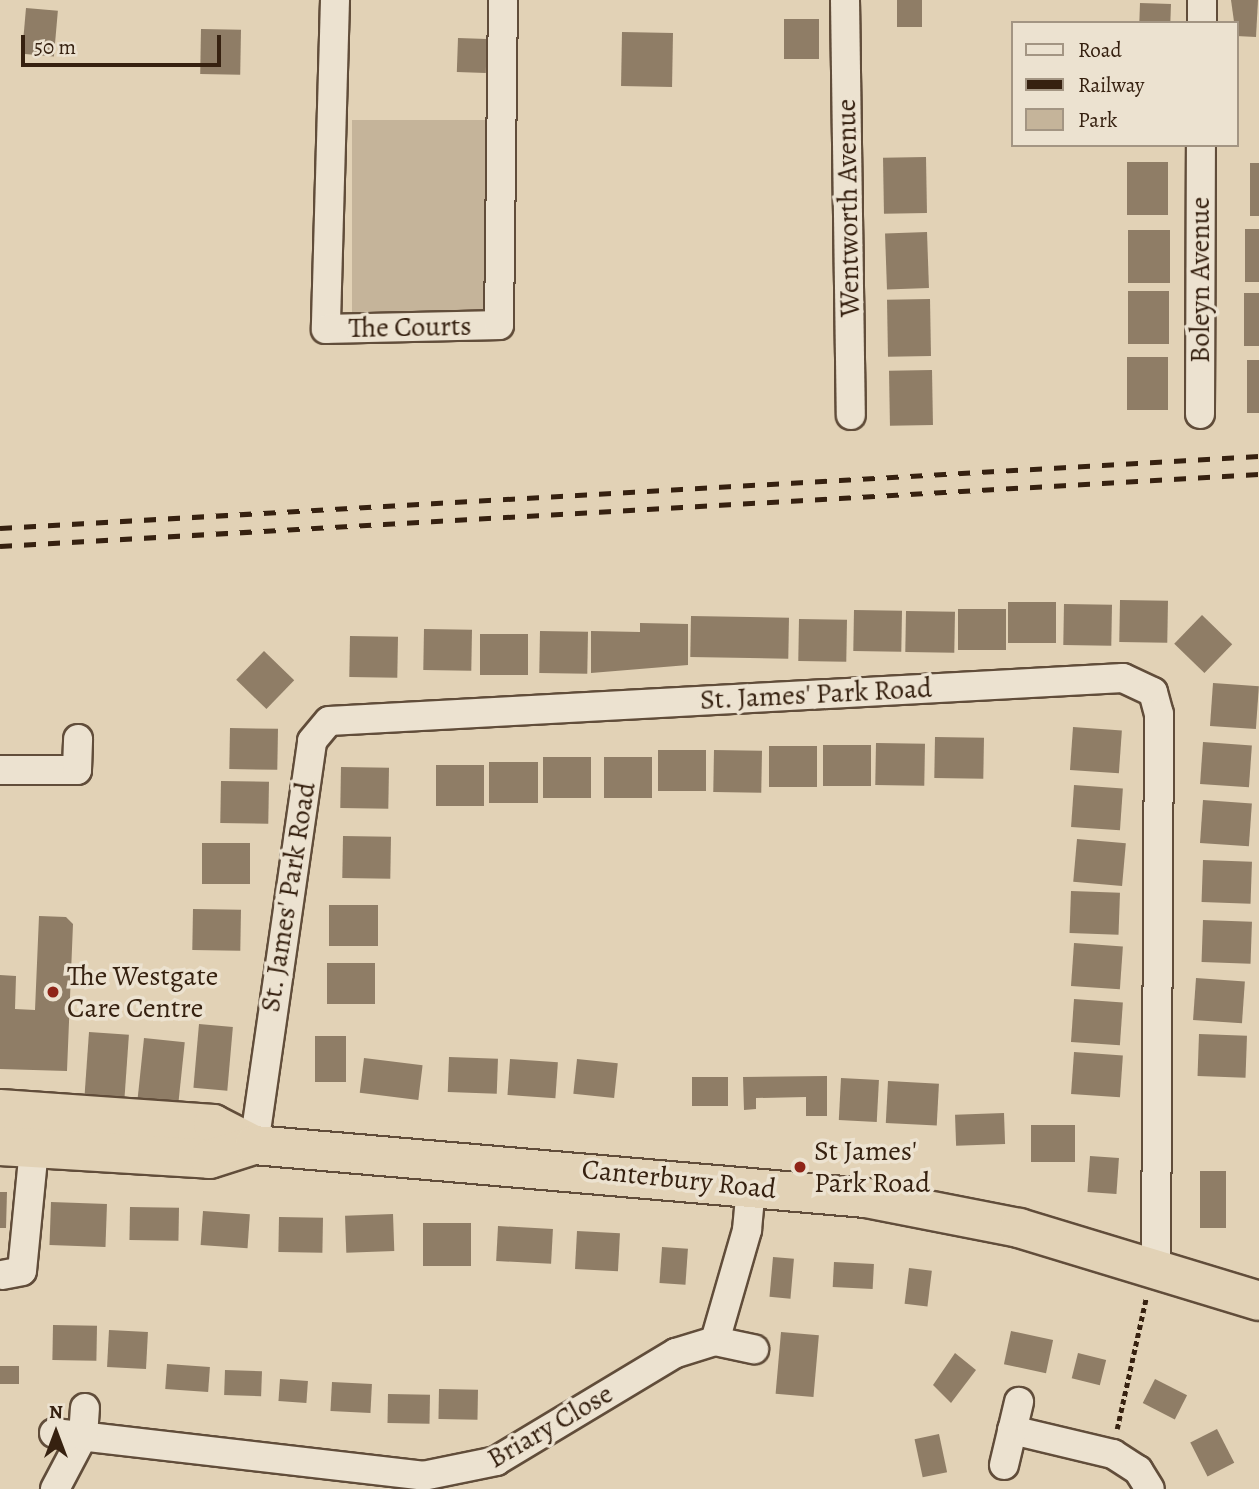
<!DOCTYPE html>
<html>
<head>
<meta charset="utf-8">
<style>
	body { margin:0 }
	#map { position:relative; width:1259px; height:1489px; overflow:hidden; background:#e2d2b6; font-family:Alegreya,serif }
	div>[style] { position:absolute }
	.green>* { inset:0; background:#c5b49a; transform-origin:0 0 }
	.building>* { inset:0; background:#8f7d66; transform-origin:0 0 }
	.path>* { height:4.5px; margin-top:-2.25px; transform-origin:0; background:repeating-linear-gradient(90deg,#362110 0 5px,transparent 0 8.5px) }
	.roads { filter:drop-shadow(2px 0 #614d3a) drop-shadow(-2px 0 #614d3a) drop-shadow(0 2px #614d3a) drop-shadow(0 -2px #614d3a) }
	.street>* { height:28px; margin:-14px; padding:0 14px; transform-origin:14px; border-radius:14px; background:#ece2d0 }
	.highway>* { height:38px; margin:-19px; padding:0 19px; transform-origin:19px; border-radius:19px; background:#e2d2b6 }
	.rail>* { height:5px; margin-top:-2.5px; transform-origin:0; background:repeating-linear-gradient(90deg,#362110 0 12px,transparent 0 24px) }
	.dots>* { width:19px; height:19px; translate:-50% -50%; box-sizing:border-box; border:4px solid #ece2d0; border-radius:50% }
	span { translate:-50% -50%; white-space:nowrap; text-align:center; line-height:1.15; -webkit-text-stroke:7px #ece2d0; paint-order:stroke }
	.street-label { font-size:28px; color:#362110 }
	.poi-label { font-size:28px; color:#362110 }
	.left { translate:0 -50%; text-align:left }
	.legend { position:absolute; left:1011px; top:21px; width:228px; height:126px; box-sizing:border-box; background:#ece2d0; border:2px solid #a39583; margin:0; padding:9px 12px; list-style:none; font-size:21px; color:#362110 }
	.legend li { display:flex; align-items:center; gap:14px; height:35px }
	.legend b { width:35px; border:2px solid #a39583 }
	.north { position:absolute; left:21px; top:1398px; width:70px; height:70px; -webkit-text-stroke:5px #ece2d0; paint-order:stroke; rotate:0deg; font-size:19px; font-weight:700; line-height:28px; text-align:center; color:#362110 }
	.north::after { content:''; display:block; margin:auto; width:24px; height:32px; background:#362110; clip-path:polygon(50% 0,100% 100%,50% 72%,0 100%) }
	.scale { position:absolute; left:21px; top:35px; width:200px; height:32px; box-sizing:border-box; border:4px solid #362110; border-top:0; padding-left:9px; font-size:21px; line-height:24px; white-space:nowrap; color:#362110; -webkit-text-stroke:5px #ece2d0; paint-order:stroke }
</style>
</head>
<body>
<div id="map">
	<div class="green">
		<div style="left:352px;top:120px;width:147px;height:201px"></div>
	</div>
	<div class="building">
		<div style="left:897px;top:0;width:25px;height:27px"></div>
		<div style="clip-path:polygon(1231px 0,1258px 0,1256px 37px,1236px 36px)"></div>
		<div style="left:1140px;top:3px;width:31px;height:20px;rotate:2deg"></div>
		<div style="left:26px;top:8px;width:32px;height:46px;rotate:5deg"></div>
		<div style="left:784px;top:19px;width:35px;height:40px"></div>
		<div style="left:201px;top:29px;width:40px;height:45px;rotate:1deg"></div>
		<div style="left:622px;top:32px;width:51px;height:54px;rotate:1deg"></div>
		<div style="left:458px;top:38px;width:29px;height:34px;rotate:2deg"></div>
		<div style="left:926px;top:157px;width:56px;height:43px;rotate:89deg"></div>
		<div style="left:1127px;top:162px;width:41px;height:53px"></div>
		<div style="left:1250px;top:163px;width:9px;height:53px"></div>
		<div style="left:1245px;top:229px;width:14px;height:53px"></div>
		<div style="left:1128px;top:230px;width:42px;height:53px"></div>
		<div style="left:927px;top:232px;width:56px;height:42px;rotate:88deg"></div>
		<div style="left:1128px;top:291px;width:41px;height:53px"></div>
		<div style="left:1244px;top:293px;width:15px;height:53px"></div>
		<div style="left:930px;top:299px;width:57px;height:43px;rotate:89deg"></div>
		<div style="left:1127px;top:357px;width:41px;height:53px"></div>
		<div style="left:1247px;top:360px;width:12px;height:53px"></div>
		<div style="left:932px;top:370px;width:55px;height:43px;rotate:89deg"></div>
		<div style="left:1120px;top:600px;width:48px;height:42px;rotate:1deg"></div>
		<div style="left:1008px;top:602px;width:48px;height:41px"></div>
		<div style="left:1064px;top:604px;width:48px;height:41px;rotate:1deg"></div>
		<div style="left:958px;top:609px;width:48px;height:41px"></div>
		<div style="left:854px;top:610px;width:48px;height:41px;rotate:1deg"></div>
		<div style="left:906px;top:611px;width:49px;height:41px;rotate:1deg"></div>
		<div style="left:1202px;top:615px;width:42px;height:40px;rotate:44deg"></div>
		<div style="left:691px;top:616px;width:98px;height:41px;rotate:1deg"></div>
		<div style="left:799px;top:619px;width:48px;height:42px;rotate:1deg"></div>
		<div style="clip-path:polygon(640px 623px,688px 624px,688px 665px,591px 673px,591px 631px,640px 632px)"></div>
		<div style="left:424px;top:629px;width:48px;height:41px;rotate:1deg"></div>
		<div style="left:540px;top:631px;width:48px;height:42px;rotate:1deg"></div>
		<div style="left:480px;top:634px;width:48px;height:41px"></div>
		<div style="left:350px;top:636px;width:48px;height:41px;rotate:1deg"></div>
		<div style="left:264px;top:651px;width:42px;height:40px;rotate:44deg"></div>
		<div style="left:1213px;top:683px;width:46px;height:43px;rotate:4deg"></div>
		<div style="left:1073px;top:727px;width:49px;height:43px;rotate:4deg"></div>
		<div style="left:230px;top:728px;width:48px;height:41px;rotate:1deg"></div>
		<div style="left:935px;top:737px;width:49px;height:41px;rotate:1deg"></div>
		<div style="left:1203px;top:742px;width:49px;height:42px;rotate:4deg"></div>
		<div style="left:876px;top:743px;width:49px;height:42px;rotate:1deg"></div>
		<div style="left:823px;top:745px;width:48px;height:41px"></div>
		<div style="left:769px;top:746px;width:48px;height:41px"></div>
		<div style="left:658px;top:750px;width:48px;height:41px"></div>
		<div style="left:714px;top:750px;width:48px;height:42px;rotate:1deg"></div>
		<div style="left:543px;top:757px;width:48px;height:41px"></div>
		<div style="left:604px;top:757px;width:48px;height:41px"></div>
		<div style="left:489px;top:762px;width:49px;height:41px"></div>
		<div style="left:436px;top:765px;width:48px;height:41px"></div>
		<div style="left:341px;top:767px;width:48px;height:41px;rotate:1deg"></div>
		<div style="left:221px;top:781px;width:48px;height:42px;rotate:1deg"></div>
		<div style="left:1074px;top:785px;width:49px;height:42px;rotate:4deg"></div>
		<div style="left:1203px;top:800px;width:49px;height:43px;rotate:4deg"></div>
		<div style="left:343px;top:836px;width:48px;height:42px;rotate:1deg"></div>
		<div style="left:1077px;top:839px;width:49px;height:43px;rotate:5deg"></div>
		<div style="left:202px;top:843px;width:48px;height:41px"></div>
		<div style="left:1203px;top:860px;width:49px;height:42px;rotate:2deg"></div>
		<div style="left:1071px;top:891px;width:49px;height:42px;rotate:2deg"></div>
		<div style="left:329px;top:905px;width:49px;height:41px"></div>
		<div style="left:193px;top:909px;width:48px;height:41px;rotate:1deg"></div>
		<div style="clip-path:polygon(39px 916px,66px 917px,73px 924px,67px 1071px,0 1069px,0 975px,16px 976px,15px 1009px,35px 1010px)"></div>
		<div style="left:1203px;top:920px;width:49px;height:42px;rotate:2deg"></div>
		<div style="left:1074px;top:943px;width:49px;height:43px;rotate:4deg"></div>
		<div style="left:327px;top:963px;width:48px;height:41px"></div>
		<div style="left:1196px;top:978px;width:49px;height:42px;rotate:4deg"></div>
		<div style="left:1074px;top:999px;width:49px;height:43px;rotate:4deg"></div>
		<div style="left:199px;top:1024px;width:34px;height:64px;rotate:5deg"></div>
		<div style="left:89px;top:1032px;width:40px;height:62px;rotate:4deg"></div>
		<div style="left:1199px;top:1034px;width:48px;height:42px;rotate:2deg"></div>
		<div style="left:315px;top:1036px;width:31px;height:46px"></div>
		<div style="left:144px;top:1038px;width:41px;height:60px;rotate:6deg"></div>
		<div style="left:1074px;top:1052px;width:49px;height:42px;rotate:4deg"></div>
		<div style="left:449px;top:1057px;width:49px;height:35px;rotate:2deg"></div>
		<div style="left:364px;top:1058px;width:59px;height:35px;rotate:7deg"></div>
		<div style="left:510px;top:1059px;width:48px;height:36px;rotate:4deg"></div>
		<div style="left:577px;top:1059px;width:41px;height:35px;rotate:6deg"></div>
		<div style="clip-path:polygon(827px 1076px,827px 1116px,806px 1116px,806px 1097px,756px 1098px,756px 1109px,744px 1110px,743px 1077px)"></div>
		<div style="left:692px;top:1077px;width:36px;height:29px"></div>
		<div style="left:841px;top:1078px;width:38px;height:42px;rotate:3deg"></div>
		<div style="left:888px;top:1081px;width:51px;height:42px;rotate:3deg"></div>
		<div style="left:1004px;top:1113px;width:31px;height:49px;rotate:88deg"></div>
		<div style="left:1031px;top:1125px;width:44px;height:37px"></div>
		<div style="left:1090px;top:1156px;width:29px;height:36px;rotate:4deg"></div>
		<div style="left:1200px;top:1171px;width:26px;height:57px"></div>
		<div style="clip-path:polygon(0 1192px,7px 1192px,6px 1228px,0 1228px)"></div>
		<div style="left:51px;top:1202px;width:56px;height:43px;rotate:2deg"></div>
		<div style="left:130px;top:1207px;width:49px;height:33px;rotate:1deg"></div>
		<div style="left:203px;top:1211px;width:47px;height:34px;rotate:4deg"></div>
		<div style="left:393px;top:1214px;width:37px;height:48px;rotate:88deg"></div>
		<div style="left:279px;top:1217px;width:44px;height:35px;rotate:1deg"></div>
		<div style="left:423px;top:1223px;width:48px;height:43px"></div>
		<div style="left:498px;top:1226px;width:55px;height:35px;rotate:3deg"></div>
		<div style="left:577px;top:1231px;width:43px;height:38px;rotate:3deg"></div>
		<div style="left:662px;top:1247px;width:26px;height:36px;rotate:4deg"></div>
		<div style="left:773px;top:1257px;width:21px;height:40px;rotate:5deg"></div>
		<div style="left:834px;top:1262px;width:40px;height:25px;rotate:3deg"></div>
		<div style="left:909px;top:1268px;width:23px;height:36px;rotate:7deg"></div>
		<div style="left:53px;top:1325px;width:44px;height:35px;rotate:1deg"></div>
		<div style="left:109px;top:1330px;width:39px;height:37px;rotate:3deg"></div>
		<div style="left:1011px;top:1331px;width:43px;height:34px;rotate:12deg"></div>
		<div style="left:781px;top:1332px;width:38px;height:62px;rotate:5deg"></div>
		<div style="clip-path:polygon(955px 1353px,976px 1370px,951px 1403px,933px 1385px)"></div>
		<div style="left:1078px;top:1353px;width:29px;height:26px;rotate:14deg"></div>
		<div style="left:167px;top:1364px;width:43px;height:25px;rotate:4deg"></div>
		<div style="left:0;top:1366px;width:19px;height:18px"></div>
		<div style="left:225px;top:1370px;width:37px;height:25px;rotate:2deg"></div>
		<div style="left:280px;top:1379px;width:28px;height:22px;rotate:4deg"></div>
		<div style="left:1155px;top:1379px;width:36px;height:27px;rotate:27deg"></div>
		<div style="left:332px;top:1382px;width:40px;height:29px;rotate:3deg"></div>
		<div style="left:439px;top:1389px;width:39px;height:30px;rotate:1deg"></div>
		<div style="left:388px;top:1394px;width:42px;height:29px;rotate:1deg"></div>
		<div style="left:1217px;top:1429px;width:38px;height:30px;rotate:63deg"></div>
		<div style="left:939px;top:1434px;width:39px;height:25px;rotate:78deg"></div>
	</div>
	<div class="path">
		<div style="left:1117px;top:1429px;width:134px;rotate:-77.5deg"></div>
	</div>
	<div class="roads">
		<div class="street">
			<div style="left:335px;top:0;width:329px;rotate:91.6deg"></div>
			<div style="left:326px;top:329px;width:173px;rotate:-1.3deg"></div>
			<div style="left:499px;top:325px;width:325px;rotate:-89.3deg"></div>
			<div style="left:845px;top:0;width:415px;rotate:89.2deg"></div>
			<div style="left:1202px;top:23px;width:23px;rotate:-90deg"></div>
			<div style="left:1200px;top:414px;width:269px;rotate:-89.8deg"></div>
			<div style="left:0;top:770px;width:77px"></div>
			<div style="left:77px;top:770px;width:31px;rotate:-88deg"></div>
			<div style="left:254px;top:1145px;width:408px;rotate:-81.8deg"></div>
			<div style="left:312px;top:741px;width:26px;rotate:-50deg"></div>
			<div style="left:329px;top:721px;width:795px;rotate:-3.1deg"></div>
			<div style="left:1123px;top:678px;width:33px;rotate:25deg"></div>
			<div style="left:1153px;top:692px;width:23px;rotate:75deg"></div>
			<div style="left:1159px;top:714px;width:560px;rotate:90.31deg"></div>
			<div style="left:2px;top:1275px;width:20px;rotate:-11deg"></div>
			<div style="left:22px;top:1271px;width:124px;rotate:-84.4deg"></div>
			<div style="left:715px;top:1341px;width:40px;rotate:12deg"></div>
			<div style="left:1012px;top:1430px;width:104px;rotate:13.4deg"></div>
			<div style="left:1113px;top:1454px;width:30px;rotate:33deg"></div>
			<div style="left:1138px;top:1470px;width:22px;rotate:58deg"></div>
			<div style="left:54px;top:1433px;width:371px;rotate:6.6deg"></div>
			<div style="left:423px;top:1476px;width:75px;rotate:-11.6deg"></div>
			<div style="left:496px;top:1461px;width:210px;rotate:-31deg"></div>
			<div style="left:676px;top:1353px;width:41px;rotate:-17.1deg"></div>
			<div style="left:715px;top:1341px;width:116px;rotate:-73.9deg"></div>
			<div style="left:747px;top:1230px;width:43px;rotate:-84.7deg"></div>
			<div style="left:1004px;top:1465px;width:65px;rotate:-76.6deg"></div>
			<div style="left:55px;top:1489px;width:60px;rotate:-62.2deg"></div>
			<div style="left:83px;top:1436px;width:28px;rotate:-86deg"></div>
		</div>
		<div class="highway">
			<div style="left:0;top:1109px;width:214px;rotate:4deg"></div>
			<div style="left:213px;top:1124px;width:46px;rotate:27.1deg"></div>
			<div style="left:0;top:1146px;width:210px;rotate:3.5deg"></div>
			<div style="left:210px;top:1159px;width:46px;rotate:-17.7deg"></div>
			<div style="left:254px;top:1145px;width:614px;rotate:4.95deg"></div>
			<div style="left:866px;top:1198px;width:156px;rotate:11.1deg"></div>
			<div style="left:1019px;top:1228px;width:251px;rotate:16.9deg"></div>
		</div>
	</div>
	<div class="rail">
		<div style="left:0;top:528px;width:1261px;rotate:-3.27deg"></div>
		<div style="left:0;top:546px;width:1261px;rotate:-3.27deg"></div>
	</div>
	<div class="dots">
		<div style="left:53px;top:992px;background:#8f2418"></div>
		<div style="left:800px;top:1167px;background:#8f2418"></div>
	</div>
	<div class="street-label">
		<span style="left:848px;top:208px;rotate:-91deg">Wentworth Avenue</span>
		<span style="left:1200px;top:280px;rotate:-90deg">Boleyn Avenue</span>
		<span style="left:410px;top:327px;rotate:-1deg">The Courts</span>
		<span style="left:816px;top:694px;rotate:-3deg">St. James' Park Road</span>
		<span style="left:288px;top:897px;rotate:-81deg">St. James' Park Road</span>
		<span style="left:679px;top:1179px;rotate:6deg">Canterbury Road</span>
		<span style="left:550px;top:1426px;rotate:-30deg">Briary Close</span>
	</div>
	<div class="poi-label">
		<span class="left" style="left:67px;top:992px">The Westgate<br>Care Centre</span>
		<span class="left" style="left:814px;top:1167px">St James'<br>Park Road</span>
	</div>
	<ul class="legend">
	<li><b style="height:9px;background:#ece2d0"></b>Road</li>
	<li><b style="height:9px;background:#362110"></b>Railway</li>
	<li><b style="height:19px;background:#c5b49a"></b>Park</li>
	</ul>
	<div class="north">N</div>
	<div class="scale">50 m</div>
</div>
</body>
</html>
